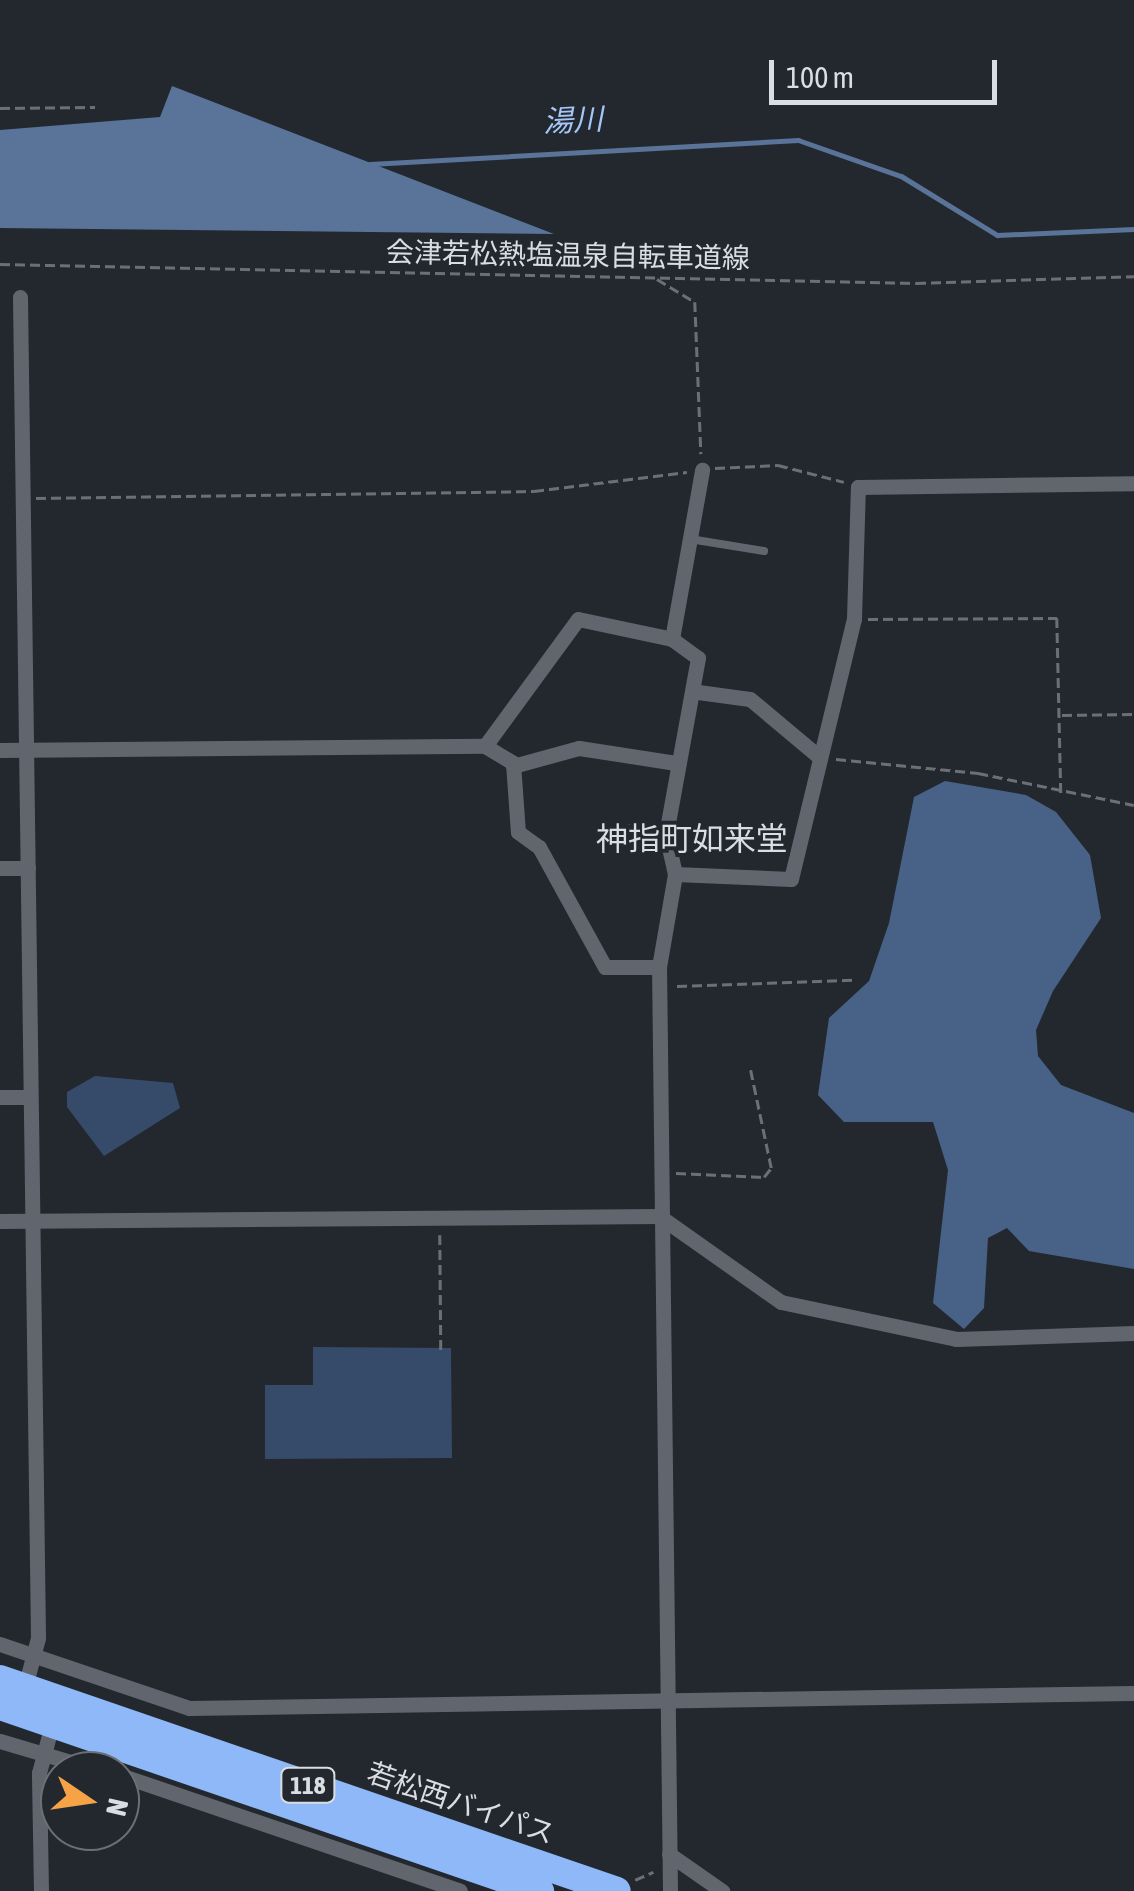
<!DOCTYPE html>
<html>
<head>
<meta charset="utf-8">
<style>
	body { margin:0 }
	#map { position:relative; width:1134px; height:1891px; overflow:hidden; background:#23282f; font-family:"Asap Condensed","Noto Sans JP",sans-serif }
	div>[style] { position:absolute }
	.green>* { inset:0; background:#364a69 }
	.forest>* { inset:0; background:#486186 }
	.water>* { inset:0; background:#597399 }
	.stream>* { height:5px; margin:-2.5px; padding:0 2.5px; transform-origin:2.5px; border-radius:2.5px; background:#597399 }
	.path>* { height:2.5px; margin-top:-1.25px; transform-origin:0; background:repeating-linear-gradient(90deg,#6c7076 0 10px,transparent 0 15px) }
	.lane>* { height:8px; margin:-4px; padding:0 4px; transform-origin:4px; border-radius:4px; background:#61666e }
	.street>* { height:15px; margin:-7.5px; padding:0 7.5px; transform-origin:7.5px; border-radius:7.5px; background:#61666e }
	.highway>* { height:28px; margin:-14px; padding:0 14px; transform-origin:14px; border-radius:14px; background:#8eb8f7 }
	span { translate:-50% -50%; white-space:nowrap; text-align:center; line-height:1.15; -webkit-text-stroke:8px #23282f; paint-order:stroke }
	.shield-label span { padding:2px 8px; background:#23282f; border:2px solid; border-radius:8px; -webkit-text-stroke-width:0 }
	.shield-label { font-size:25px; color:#dadde1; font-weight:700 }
	.street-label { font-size:28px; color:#dadde1 }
	.water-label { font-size:30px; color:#a5c6f7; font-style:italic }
	.quarter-label { font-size:32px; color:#dadde1 }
	.north { position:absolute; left:40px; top:1751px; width:100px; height:100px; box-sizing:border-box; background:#23282f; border:2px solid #6c7076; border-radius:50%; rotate:103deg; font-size:28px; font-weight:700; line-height:40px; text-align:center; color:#dadde1 }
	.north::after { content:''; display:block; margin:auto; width:35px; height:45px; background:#f6a247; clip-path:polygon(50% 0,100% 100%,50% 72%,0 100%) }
	.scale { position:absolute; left:769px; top:60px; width:228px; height:45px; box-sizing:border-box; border:5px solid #dadde1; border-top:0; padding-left:12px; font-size:30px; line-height:35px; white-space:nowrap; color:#dadde1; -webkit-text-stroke:8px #23282f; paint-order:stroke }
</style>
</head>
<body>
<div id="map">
	<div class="green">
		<div style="clip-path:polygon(95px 1076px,173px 1083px,180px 1108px,104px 1156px,67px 1107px,67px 1092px)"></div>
		<div style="clip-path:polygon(313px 1347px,451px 1348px,452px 1458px,265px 1459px,265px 1385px,313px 1385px)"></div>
	</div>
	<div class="forest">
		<div style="clip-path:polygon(945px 781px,1026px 795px,1056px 812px,1090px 855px,1101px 918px,1053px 991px,1036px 1030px,1038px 1056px,1061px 1085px,1134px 1113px,1134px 1269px,1029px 1251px,1007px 1228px,988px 1238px,984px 1308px,964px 1329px,933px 1303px,948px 1170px,933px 1122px,844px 1122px,818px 1095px,829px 1018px,869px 981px,889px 923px,914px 797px)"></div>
	</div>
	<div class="water">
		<div style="clip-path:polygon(172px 86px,554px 234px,0 228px,0 130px,160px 117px)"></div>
	</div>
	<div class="stream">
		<div style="left:370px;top:164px;width:429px;rotate:-3.2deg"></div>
		<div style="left:798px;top:140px;width:109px;rotate:19.3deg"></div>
		<div style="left:901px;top:176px;width:113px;rotate:31.6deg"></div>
		<div style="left:997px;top:235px;width:137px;rotate:-2.5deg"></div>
	</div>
	<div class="path">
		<div style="left:0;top:108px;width:95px;rotate:-0.6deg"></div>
		<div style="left:0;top:264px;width:916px;rotate:1.19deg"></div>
		<div style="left:916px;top:283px;width:218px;rotate:-1.8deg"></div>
		<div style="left:657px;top:279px;width:44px;rotate:31.2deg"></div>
		<div style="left:695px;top:302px;width:152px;rotate:87.7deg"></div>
		<div style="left:715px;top:468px;width:63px;rotate:-2.7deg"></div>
		<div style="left:778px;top:465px;width:68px;rotate:14.4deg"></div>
		<div style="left:36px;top:498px;width:498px;rotate:-0.8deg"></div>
		<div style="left:534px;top:491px;width:154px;rotate:-7.1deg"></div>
		<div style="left:868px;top:619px;width:189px;rotate:-0.3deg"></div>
		<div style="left:1057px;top:618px;width:178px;rotate:88.7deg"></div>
		<div style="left:1062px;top:715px;width:72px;rotate:-0.8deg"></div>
		<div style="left:836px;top:759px;width:143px;rotate:5.6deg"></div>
		<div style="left:978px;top:773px;width:159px;rotate:11.6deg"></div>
		<div style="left:677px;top:986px;width:176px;rotate:-2deg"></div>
		<div style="left:676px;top:1173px;width:88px;rotate:2.6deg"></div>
		<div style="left:764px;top:1177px;width:11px;rotate:-52deg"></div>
		<div style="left:771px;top:1168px;width:102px;rotate:-101.9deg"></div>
		<div style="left:440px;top:1235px;width:115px;rotate:89.5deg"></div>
		<div style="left:635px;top:1880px;width:20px;rotate:-24deg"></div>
	</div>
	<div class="lane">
		<div style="left:696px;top:540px;width:69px;rotate:9.2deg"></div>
		<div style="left:631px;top:828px;width:36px;rotate:11deg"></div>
	</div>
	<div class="street">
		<div style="left:20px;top:297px;width:1341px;rotate:89.23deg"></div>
		<div style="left:38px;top:1638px;width:51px;rotate:104.9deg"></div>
		<div style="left:698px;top:692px;width:52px;rotate:7.7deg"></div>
		<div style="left:750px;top:699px;width:90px;rotate:40deg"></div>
		<div style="left:485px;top:746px;width:157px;rotate:-53.8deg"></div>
		<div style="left:578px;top:619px;width:96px;rotate:12deg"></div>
		<div style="left:0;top:750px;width:485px;rotate:-0.5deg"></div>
		<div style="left:485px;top:746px;width:33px;rotate:31deg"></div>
		<div style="left:513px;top:763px;width:69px;rotate:85.9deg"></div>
		<div style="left:518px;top:832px;width:26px;rotate:36deg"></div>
		<div style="left:539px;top:847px;width:137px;rotate:61.2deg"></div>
		<div style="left:605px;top:967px;width:54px"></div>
		<div style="left:513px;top:766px;width:68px;rotate:-15.3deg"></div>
		<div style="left:579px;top:748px;width:98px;rotate:8.8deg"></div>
		<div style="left:0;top:868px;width:28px"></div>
		<div style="left:675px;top:874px;width:41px;rotate:-102.7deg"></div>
		<div style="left:666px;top:834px;width:179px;rotate:-79.7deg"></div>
		<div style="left:698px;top:658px;width:32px;rotate:-144deg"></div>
		<div style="left:672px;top:639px;width:172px;rotate:-79.9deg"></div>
		<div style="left:0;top:1097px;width:30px"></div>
		<div style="left:0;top:1221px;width:659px;rotate:-0.43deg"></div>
		<div style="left:659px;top:1216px;width:149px;rotate:35.2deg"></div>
		<div style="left:781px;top:1302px;width:179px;rotate:11.9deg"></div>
		<div style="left:956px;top:1339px;width:178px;rotate:-1.9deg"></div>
		<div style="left:0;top:1644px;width:200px;rotate:18.7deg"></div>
		<div style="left:189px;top:1708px;width:945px;rotate:-0.91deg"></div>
		<div style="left:0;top:1741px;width:105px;rotate:16.5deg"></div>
		<div style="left:120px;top:1775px;width:359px;rotate:18.8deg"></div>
		<div style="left:669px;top:1854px;width:65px;rotate:34.9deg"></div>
		<div style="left:41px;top:1891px;width:118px;rotate:-91deg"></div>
		<div style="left:39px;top:1773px;width:51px;rotate:-75.1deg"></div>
		<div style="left:670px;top:1891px;width:924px;rotate:-90.68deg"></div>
		<div style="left:659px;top:967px;width:94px;rotate:-80.2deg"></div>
		<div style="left:675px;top:874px;width:116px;rotate:2.5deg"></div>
		<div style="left:791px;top:879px;width:268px;rotate:-76.4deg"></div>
		<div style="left:854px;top:619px;width:132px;rotate:-88.3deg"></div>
		<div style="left:858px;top:487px;width:276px;rotate:-0.8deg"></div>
	</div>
	<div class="highway">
		<div style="left:0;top:1679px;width:652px;rotate:18.96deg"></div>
		<div style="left:0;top:1706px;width:571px;rotate:18.91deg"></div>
	</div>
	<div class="shield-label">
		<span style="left:308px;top:1785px">118</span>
	</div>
	<div class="street-label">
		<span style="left:568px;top:255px;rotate:1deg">会津若松熱塩温泉自転車道線</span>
		<span style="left:461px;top:1803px;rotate:19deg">若松西バイパス</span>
	</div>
	<div class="water-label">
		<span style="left:573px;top:120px;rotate:-3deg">湯川</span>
	</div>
	<div class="quarter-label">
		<span style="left:692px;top:839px">神指町如来堂</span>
	</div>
	<div class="north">N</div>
	<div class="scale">100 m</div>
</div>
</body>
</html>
